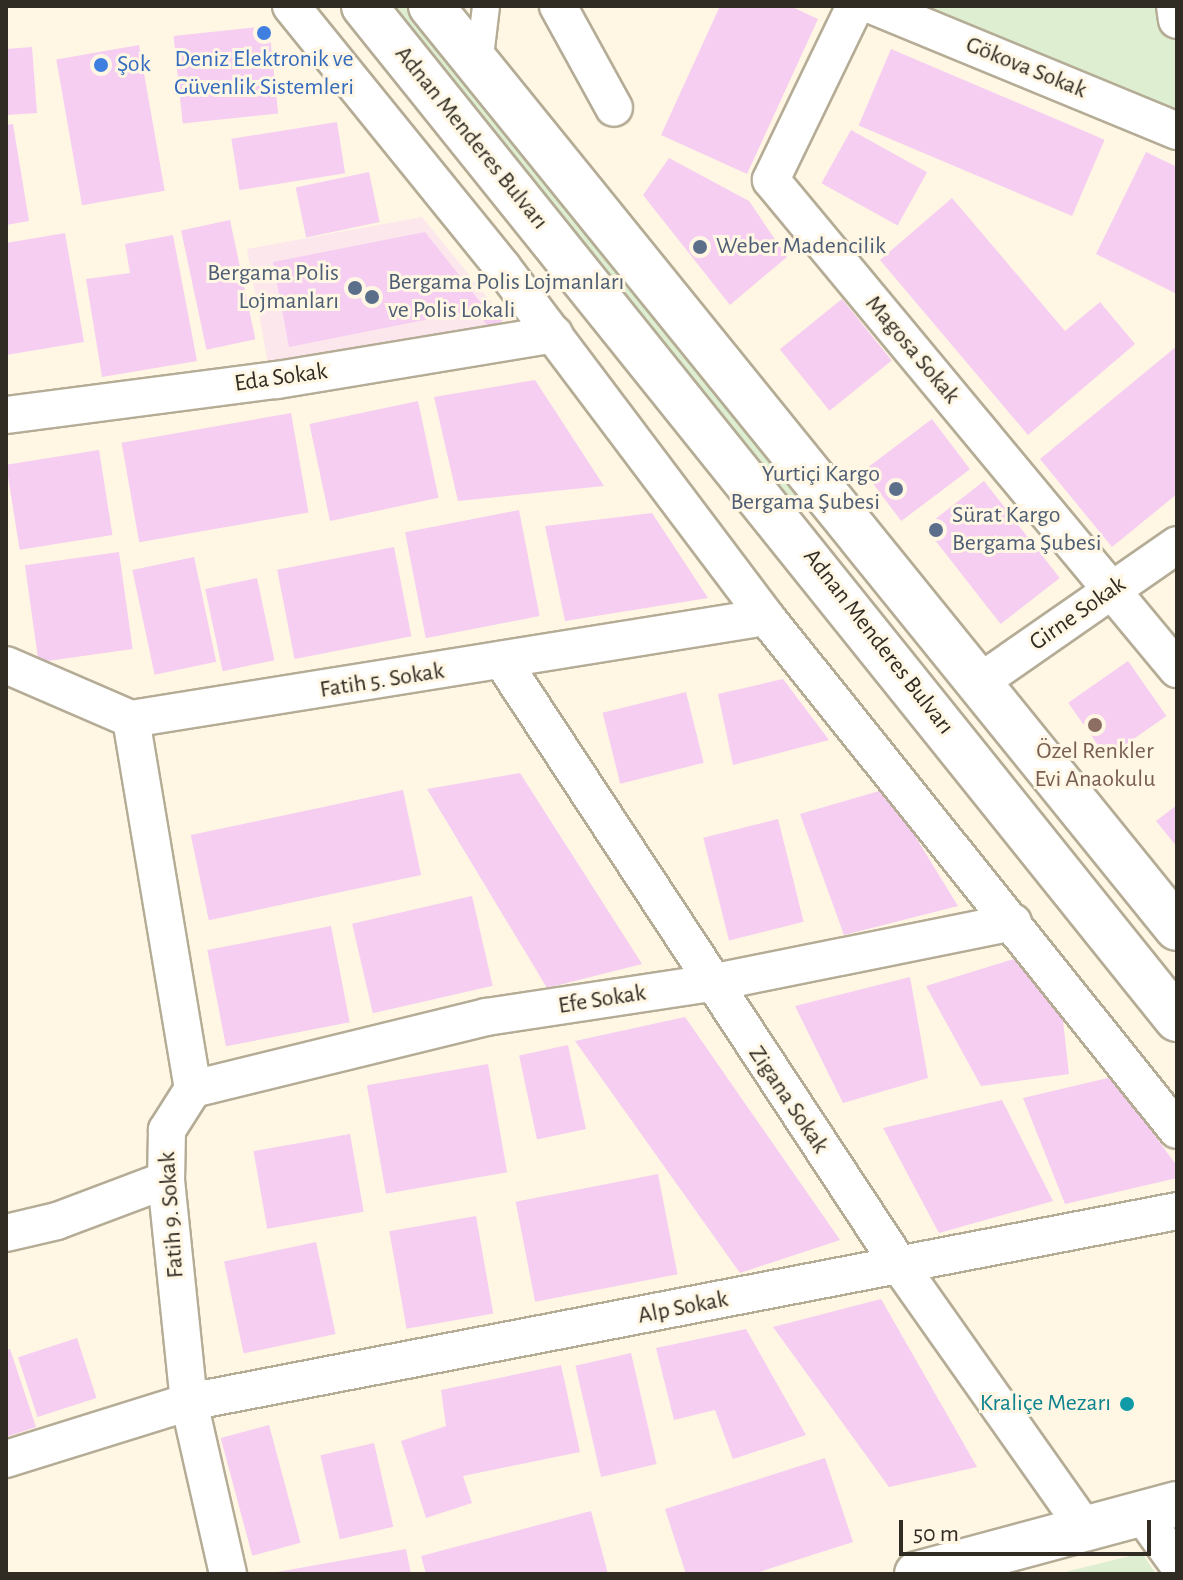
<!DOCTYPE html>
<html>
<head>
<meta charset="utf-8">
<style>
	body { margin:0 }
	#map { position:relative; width:1183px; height:1580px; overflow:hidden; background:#fff7e4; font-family:"Alegreya Sans",sans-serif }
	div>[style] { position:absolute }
	.commercial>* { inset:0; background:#fce7ed }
	.green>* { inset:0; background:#ddeed1 }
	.building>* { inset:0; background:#f5cef2; transform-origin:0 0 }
	.roads { filter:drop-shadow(2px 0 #b5ac96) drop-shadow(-2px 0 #b5ac96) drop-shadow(0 2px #b5ac96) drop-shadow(0 -2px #b5ac96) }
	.pedestrian>* { height:26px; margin:-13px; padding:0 13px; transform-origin:13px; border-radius:13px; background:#fff }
	.minor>* { height:36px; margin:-18px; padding:0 18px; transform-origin:18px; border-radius:18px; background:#fff }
	.tertiary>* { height:44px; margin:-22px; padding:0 22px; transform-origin:22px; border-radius:22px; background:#fff }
	.primary>* { height:44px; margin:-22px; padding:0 22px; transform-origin:22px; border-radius:22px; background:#fff }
	.dots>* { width:22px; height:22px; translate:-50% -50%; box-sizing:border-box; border:4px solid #fff7e4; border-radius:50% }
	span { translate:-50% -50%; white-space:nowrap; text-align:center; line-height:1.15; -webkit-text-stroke:6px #fff7e4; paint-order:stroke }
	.shop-label { font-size:24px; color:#366cbe }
	.left { translate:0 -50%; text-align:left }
	.street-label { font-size:24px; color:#302c23 }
	.service-label { font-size:24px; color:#4e5e75 }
	.right { translate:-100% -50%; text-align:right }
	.education-label { font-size:24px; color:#785e54 }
	.culture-label { font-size:24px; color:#0d838f }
	.frame { position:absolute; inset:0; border:8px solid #302c23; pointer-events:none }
	.scale { position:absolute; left:899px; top:1520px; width:252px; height:36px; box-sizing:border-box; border:4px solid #302c23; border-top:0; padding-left:10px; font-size:24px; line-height:28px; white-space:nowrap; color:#302c23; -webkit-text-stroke:6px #fff7e4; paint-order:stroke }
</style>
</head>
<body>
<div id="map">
	<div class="commercial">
		<div style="clip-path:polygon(422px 217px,505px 319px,491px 330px,269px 369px,247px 249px)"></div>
	</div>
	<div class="green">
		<div style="clip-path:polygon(379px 6px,414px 6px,794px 477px,796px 518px)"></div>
		<div style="clip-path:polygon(874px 6px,1175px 6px,1177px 131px)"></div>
		<div style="clip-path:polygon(1142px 1553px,1156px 1574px,1057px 1574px)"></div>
	</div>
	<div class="building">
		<div style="clip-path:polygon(720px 6px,790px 6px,818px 19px,747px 174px,661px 135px)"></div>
		<div style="left:269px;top:26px;width:88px;height:96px;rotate:84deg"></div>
		<div style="left:139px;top:45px;width:148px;height:84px;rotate:80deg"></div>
		<div style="clip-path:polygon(32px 47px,37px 113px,6px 115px,6px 49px)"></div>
		<div style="left:891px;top:49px;width:232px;height:83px;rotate:23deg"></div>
		<div style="left:337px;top:122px;width:52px;height:107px;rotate:81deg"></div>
		<div style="clip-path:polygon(13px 124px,29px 221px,6px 225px,6px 125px)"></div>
		<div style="left:851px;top:130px;width:87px;height:61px;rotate:29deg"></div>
		<div style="clip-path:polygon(1146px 152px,1177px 167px,1177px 294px,1096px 254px)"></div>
		<div style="clip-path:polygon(669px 158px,749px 201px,787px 257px,730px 305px,643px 195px)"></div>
		<div style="left:369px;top:172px;width:51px;height:75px;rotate:78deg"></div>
		<div style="clip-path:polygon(952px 198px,1065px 331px,1100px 302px,1135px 344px,1028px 435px,880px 260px)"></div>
		<div style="left:230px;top:220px;width:122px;height:50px;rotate:78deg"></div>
		<div style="clip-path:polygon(425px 232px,485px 308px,289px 347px,273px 262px)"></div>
		<div style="clip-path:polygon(65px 233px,84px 342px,6px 355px,6px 243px)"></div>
		<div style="clip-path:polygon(173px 235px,197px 361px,102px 377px,86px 279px,130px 273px,125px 244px)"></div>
		<div style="left:842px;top:299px;width:79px;height:80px;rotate:51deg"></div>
		<div style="left:495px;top:306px;width:16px;height:18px;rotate:52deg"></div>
		<div style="clip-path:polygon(1177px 346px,1177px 494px,1112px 547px,1040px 459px)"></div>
		<div style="clip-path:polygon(535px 380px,604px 486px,458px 501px,434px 397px)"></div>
		<div style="left:418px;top:401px;width:99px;height:111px;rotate:78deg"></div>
		<div style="left:291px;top:413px;width:101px;height:172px;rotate:80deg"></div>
		<div style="left:932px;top:419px;width:63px;height:86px;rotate:53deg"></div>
		<div style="left:99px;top:450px;width:86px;height:94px;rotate:81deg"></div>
		<div style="left:984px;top:481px;width:123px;height:75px;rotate:52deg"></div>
		<div style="left:519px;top:510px;width:108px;height:116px;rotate:79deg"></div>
		<div style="clip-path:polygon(652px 513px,708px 598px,565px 621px,545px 526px)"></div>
		<div style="left:394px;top:547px;width:91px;height:119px;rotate:79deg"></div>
		<div style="left:119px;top:552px;width:98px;height:95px;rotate:82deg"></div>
		<div style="left:194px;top:557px;width:107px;height:63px;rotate:78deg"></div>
		<div style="left:257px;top:578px;width:84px;height:53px;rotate:78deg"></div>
		<div style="left:1128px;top:661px;width:67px;height:73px;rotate:55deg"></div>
		<div style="clip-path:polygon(783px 679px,829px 740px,733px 765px,718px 694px)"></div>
		<div style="left:686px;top:692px;width:73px;height:86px;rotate:76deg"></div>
		<div style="clip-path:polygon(520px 773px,642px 964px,547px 988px,427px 789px)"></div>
		<div style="clip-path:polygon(886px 789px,958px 906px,844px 935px,800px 814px)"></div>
		<div style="left:403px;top:790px;width:87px;height:217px;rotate:78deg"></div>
		<div style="clip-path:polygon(1177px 805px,1177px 847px,1156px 821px)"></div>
		<div style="left:778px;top:819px;width:106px;height:77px;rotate:76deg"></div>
		<div style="left:472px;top:896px;width:92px;height:123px;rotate:77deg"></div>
		<div style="left:331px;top:926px;width:98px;height:126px;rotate:79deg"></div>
		<div style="clip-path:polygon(1017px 958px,1062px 1012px,1069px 1074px,981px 1086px,926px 986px)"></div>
		<div style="clip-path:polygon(910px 977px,928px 1078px,843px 1103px,795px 1006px)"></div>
		<div style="clip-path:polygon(685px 1017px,840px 1240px,740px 1273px,575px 1041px)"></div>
		<div style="left:568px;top:1045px;width:86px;height:50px;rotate:78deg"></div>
		<div style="left:488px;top:1064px;width:110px;height:123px;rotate:80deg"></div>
		<div style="clip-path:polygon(1112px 1077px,1177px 1166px,1177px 1178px,1065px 1204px,1023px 1098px)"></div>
		<div style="clip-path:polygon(1002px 1100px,1053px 1201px,939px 1233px,883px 1128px)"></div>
		<div style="left:350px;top:1134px;width:79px;height:98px;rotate:80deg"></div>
		<div style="left:658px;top:1174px;width:102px;height:145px;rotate:79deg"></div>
		<div style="left:476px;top:1216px;width:99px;height:88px;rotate:80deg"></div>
		<div style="left:316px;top:1242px;width:94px;height:94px;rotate:78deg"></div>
		<div style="clip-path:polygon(881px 1299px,977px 1467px,889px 1487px,773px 1327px)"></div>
		<div style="clip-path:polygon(746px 1329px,806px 1435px,733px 1459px,715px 1410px,674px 1420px,656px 1348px)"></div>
		<div style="left:77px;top:1338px;width:63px;height:62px;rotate:72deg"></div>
		<div style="clip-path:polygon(10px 1349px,36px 1427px,6px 1437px,6px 1350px)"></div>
		<div style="left:631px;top:1353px;width:114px;height:57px;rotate:77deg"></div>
		<div style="clip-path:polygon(561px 1365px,580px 1452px,463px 1476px,472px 1503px,426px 1518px,401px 1441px,446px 1426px,441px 1390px)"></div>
		<div style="left:269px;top:1425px;width:122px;height:50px;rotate:75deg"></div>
		<div style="left:374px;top:1443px;width:86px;height:55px;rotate:77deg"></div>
		<div style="clip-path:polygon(825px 1458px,853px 1542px,753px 1574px,686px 1574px,665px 1509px)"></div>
		<div style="clip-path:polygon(591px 1511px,608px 1574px,426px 1574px,421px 1556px)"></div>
		<div style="clip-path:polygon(406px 1549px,411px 1574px,277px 1574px,277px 1572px)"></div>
	</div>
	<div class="roads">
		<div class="pedestrian">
			<div style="left:479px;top:65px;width:59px;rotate:-83.2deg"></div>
		</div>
		<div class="minor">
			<div style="left:291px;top:6px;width:337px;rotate:51deg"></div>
			<div style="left:503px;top:268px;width:437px;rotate:53deg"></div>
			<div style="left:766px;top:617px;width:657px;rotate:51.3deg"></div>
			<div style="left:558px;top:6px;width:116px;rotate:61.2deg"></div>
			<div style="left:855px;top:6px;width:193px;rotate:115.8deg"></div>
			<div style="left:771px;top:180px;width:636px;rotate:50.3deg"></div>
			<div style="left:874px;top:6px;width:328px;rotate:22.4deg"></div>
			<div style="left:1175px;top:6px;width:14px;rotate:82deg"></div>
			<div style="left:6px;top:415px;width:273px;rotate:-7.4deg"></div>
			<div style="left:277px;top:380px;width:281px;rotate:-9.4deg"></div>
			<div style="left:503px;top:662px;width:723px;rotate:56.68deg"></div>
			<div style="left:900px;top:1266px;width:323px;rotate:54.8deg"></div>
			<div style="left:6px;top:665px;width:136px;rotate:23.4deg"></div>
			<div style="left:131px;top:719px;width:643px;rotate:-9.13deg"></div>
			<div style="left:980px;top:682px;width:240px;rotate:-34.8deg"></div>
			<div style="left:131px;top:719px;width:375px;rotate:80.5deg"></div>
			<div style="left:193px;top:1089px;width:49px;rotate:122.4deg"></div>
			<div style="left:167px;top:1130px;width:50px;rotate:91.1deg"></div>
			<div style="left:166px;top:1180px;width:223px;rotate:84.1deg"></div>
			<div style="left:189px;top:1402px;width:176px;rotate:77.2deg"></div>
			<div style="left:193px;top:1089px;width:302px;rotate:-13.8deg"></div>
			<div style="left:486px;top:1017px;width:228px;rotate:-8.6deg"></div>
			<div style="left:711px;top:983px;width:308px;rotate:-11.4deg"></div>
			<div style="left:6px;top:1233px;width:52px;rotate:-13.2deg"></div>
			<div style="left:57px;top:1221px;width:116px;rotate:-20.6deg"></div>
			<div style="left:6px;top:1459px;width:192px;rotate:-17.3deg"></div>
			<div style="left:189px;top:1402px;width:1006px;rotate:-10.94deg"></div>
			<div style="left:1143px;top:1516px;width:58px;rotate:54.1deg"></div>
		</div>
		<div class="tertiary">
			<div style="left:917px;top:1574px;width:269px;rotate:-15.1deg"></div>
		</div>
		<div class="primary">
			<div style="left:364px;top:6px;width:1299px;rotate:51.25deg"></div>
			<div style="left:431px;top:6px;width:1186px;rotate:51.02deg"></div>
		</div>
	</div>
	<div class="dots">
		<div style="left:264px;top:33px;background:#3f7fe0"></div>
		<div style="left:101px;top:65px;background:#3f7fe0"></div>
		<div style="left:700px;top:247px;background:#5c6f8a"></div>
		<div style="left:355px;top:288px;background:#5c6f8a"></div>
		<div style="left:372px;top:297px;background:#5c6f8a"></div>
		<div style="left:896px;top:489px;background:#5c6f8a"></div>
		<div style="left:936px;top:530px;background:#5c6f8a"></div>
		<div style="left:1095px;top:725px;background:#8d6e63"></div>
		<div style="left:1127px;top:1404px;background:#0f9aa8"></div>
	</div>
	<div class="shop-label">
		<span style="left:264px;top:74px">Deniz Elektronik ve<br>Güvenlik Sistemleri</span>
		<span class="left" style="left:117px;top:65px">Şok</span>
	</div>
	<div class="street-label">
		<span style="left:1026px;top:68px;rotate:22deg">Gökova Sokak</span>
		<span style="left:471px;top:138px;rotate:51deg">Adnan Menderes Bulvarı</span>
		<span style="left:912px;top:350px;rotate:50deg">Magosa Sokak</span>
		<span style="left:281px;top:378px;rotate:-8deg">Eda Sokak</span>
		<span style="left:1078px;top:614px;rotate:-35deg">Girne Sokak</span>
		<span style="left:878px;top:642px;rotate:52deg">Adnan Menderes Bulvarı</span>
		<span style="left:382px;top:681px;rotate:-9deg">Fatih 5. Sokak</span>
		<span style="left:602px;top:1000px;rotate:-9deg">Efe Sokak</span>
		<span style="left:788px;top:1100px;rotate:56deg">Zigana Sokak</span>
		<span style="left:172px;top:1215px;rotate:-94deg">Fatih 9. Sokak</span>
		<span style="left:683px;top:1308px;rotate:-11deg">Alp Sokak</span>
	</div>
	<div class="service-label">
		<span class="left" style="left:716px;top:247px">Weber Madencilik</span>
		<span class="right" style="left:339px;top:288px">Bergama Polis<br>Lojmanları</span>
		<span class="left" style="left:388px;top:297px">Bergama Polis Lojmanları<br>ve Polis Lokali</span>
		<span class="right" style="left:880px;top:489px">Yurtiçi Kargo<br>Bergama Şubesi</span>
		<span class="left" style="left:952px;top:530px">Sürat Kargo<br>Bergama Şubesi</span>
	</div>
	<div class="education-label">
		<span style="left:1095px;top:766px">Özel Renkler<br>Evi Anaokulu</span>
	</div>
	<div class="culture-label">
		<span class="right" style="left:1111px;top:1404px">Kraliçe Mezarı</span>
	</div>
	<div class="frame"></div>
	<div class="scale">50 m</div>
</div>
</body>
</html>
